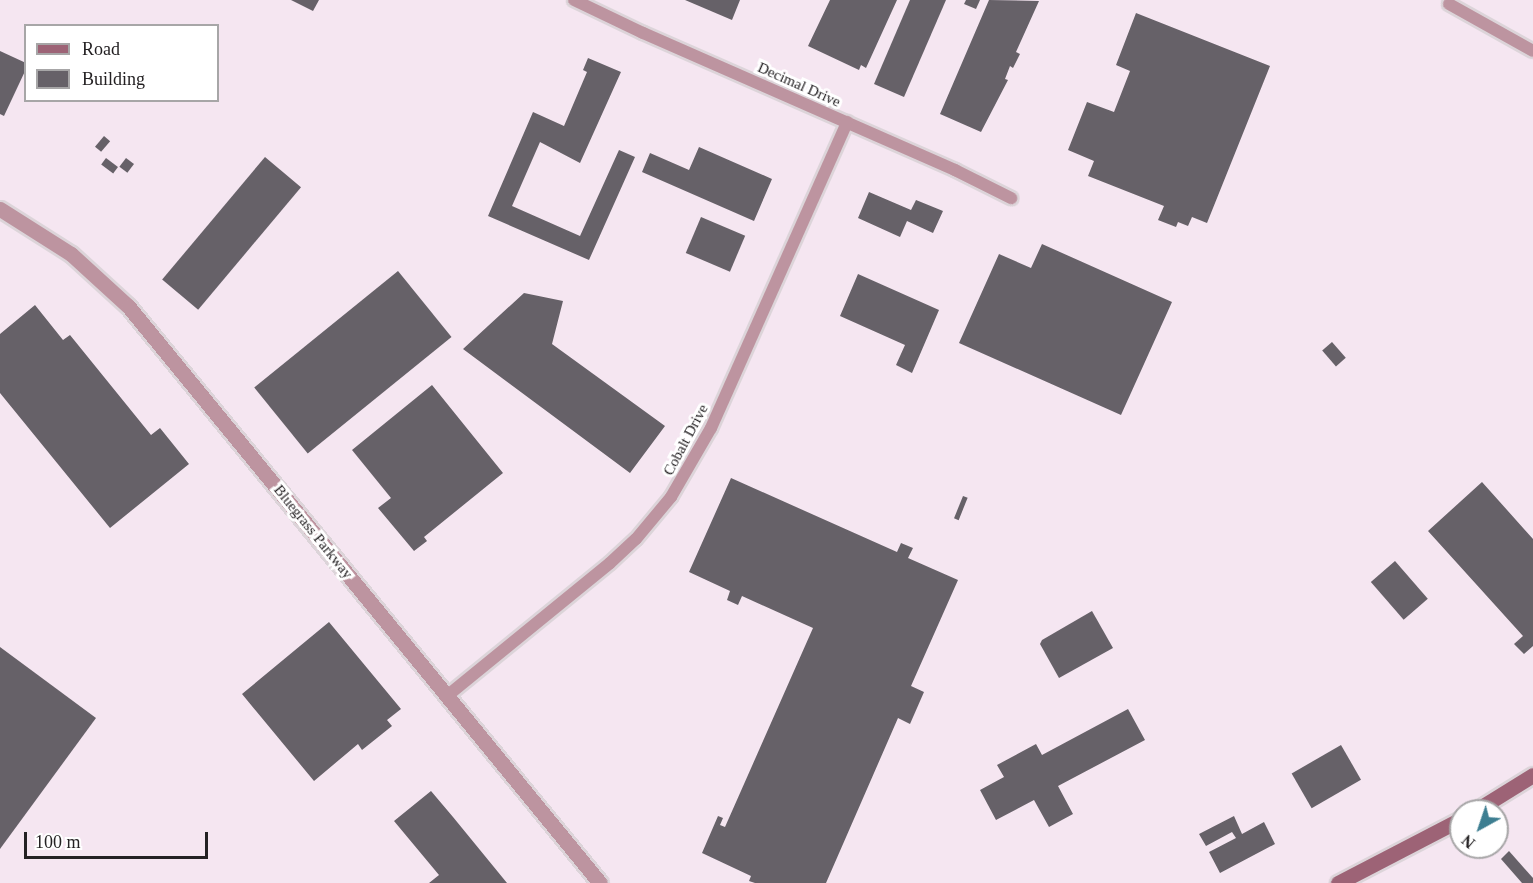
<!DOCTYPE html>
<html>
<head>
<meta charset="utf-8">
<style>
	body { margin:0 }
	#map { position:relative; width:1533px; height:883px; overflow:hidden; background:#fff6fc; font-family:Georgia,serif }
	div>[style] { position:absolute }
	.built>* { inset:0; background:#f5e6f1 }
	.building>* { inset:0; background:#666168; transform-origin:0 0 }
	.roads { filter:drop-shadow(2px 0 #dcd4d9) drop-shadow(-2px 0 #dcd4d9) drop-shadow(0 2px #dcd4d9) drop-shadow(0 -2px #dcd4d9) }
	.minor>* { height:12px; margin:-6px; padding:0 6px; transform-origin:6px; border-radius:6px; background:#bd94a0 }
	.tertiary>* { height:15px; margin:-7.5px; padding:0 7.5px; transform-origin:7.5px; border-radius:7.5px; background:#bd94a0 }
	.secondary>* { height:15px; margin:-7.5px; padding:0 7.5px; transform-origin:7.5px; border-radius:7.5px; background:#9d6376 }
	span { translate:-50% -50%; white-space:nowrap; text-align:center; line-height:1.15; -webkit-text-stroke:6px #fff; paint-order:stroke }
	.street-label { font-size:15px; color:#242123 }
	.legend { position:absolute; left:24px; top:24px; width:195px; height:78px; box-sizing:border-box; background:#fff; border:2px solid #a7a6a7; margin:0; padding:8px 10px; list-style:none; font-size:18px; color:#242123 }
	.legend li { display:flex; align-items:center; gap:12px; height:30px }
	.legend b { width:30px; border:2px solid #a7a6a7 }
	.north { position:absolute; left:1449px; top:799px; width:60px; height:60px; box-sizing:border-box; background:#fff; border:2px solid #a7a6a7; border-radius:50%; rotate:220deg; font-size:16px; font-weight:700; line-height:24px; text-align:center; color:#242123 }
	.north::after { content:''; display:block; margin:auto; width:21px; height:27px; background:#3d7e91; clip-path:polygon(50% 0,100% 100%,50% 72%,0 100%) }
	.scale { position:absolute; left:24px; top:832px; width:184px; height:27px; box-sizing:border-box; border:3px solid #242123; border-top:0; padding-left:8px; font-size:18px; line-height:21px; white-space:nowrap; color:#242123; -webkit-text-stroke:4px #fff; paint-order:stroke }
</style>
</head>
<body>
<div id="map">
	<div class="built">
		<div style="clip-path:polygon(evenodd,0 0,1533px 0,1533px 883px,0 883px,0 0,26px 26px,218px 26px,218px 100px,26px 100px,26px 26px,0 0,1461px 811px,1497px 811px,1497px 847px,1461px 847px,1461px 811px)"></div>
	</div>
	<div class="building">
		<div style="clip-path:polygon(291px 0,319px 0,313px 11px)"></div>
		<div style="clip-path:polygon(685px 0,740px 0,732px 20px)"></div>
		<div style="clip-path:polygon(830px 0,897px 0,866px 68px,861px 65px,859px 70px,808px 46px)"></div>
		<div style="clip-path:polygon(910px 0,946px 0,904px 97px,874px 84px)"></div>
		<div style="clip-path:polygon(966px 0,980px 0,976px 9px,964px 4px)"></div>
		<div style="clip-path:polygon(989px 0,1039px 1px,1016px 52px,1020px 54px,1013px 68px,1010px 66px,1005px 79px,1008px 80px,981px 132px,940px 114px)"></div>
		<div style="clip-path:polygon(1136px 13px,1270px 66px,1207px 223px,1192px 217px,1188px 226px,1178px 222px,1176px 227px,1158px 220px,1164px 206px,1088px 176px,1094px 161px,1068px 150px,1087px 102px,1114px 112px,1130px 71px,1116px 65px)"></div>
		<div style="clip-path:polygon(0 51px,26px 63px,26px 69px,4px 116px,0 114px)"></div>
		<div style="clip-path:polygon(588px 58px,621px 72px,580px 163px,540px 142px,512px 206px,580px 236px,619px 150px,635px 157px,589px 260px,488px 216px,533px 112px,564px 126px,587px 72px,583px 70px)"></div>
		<div style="left:104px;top:136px;width:8px;height:14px;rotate:40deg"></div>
		<div style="clip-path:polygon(699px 147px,772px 179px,754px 221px,642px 172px,650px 153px,689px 170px)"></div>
		<div style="left:265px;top:157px;width:47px;height:160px;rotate:40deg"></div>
		<div style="left:106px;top:158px;width:15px;height:8px;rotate:37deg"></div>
		<div style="left:126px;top:158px;width:10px;height:11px;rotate:37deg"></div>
		<div style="clip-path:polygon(869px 192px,911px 210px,916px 200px,943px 211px,933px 233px,907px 221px,900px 237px,858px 218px)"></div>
		<div style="left:701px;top:217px;width:48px;height:39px;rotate:23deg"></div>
		<div style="clip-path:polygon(1042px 244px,1172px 302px,1121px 415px,959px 343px,999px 254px,1031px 268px)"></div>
		<div style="left:398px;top:271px;width:85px;height:185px;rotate:51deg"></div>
		<div style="clip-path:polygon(858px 274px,939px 310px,912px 373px,896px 365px,905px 345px,840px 316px)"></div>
		<div style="clip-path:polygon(524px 293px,563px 301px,552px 344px,665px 426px,630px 473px,463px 349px)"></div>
		<div style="clip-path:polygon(35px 305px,63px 340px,70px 335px,151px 435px,160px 428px,189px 464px,110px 528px,0 393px,0 334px)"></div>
		<div style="left:1332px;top:342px;width:21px;height:13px;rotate:49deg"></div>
		<div style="clip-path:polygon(432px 385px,503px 473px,424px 537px,427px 541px,414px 551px,378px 508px,391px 498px,352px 450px)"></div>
		<div style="clip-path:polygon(731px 478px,897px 552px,901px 543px,913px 548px,908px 558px,958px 580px,911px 686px,924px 692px,910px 724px,898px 718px,826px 883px,755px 883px,749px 881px,751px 876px,702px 853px,718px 816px,723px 818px,720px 825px,725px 827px,813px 628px,742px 596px,738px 605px,727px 600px,730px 591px,689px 572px)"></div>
		<div style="clip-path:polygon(1482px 482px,1533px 539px,1533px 646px,1524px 654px,1514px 644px,1523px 636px,1428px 531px)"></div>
		<div style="left:963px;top:496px;width:5px;height:24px;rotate:22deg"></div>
		<div style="left:1395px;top:561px;width:50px;height:32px;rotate:49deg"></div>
		<div style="clip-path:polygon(1092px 611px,1113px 648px,1059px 678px,1040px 644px,1042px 640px)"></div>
		<div style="clip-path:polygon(329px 622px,401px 709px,387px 720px,392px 726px,362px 750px,358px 744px,314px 781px,242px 694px)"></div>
		<div style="clip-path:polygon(0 647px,96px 718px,0 849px)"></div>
		<div style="clip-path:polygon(1128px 709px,1145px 740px,1058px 786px,1073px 814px,1049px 827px,1034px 800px,996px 820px,980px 790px,1004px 777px,997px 765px,1036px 744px,1042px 755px)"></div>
		<div style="left:1341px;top:745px;width:40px;height:57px;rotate:60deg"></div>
		<div style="clip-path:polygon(431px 791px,453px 817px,507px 883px,429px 883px,439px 875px,394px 821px)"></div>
		<div style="clip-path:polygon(1234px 816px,1242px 834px,1264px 822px,1275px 844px,1220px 873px,1209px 852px,1236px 838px,1232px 832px,1206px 846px,1199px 834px)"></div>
		<div style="clip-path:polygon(1509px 851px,1533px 878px,1533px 883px,1522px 883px,1501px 859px)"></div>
	</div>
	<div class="roads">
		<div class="minor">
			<div style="left:574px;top:0;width:76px;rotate:25.6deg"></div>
			<div style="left:643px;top:33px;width:341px;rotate:23.7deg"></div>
			<div style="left:955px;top:170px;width:63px;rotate:26.6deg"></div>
			<div style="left:1449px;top:4px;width:96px;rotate:29.2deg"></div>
			<div style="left:447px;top:696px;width:210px;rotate:-39.2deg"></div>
			<div style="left:610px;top:563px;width:35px;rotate:-43deg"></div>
			<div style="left:636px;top:539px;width:55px;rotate:-50.2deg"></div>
			<div style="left:671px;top:497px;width:80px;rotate:-59.9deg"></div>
			<div style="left:711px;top:428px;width:335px;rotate:-66deg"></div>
		</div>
		<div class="tertiary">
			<div style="left:0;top:209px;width:84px;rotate:32.4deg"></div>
			<div style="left:71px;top:254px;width:77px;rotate:42.4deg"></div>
			<div style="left:128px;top:306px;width:745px;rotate:50.72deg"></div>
		</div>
		<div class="secondary">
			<div style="left:1475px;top:811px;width:68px;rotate:-31.8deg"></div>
			<div style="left:1338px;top:883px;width:139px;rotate:-27.5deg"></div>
		</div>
	</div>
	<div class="street-label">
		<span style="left:799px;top:85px;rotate:24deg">Decimal Drive</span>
		<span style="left:686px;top:440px;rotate:-62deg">Cobalt Drive</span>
		<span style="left:313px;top:532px;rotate:51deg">Bluegrass Parkway</span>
	</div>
	<ul class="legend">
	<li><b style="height:8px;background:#9d6376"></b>Road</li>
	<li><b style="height:16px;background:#666168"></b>Building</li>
	</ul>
	<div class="north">N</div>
	<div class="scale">100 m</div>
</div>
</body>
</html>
